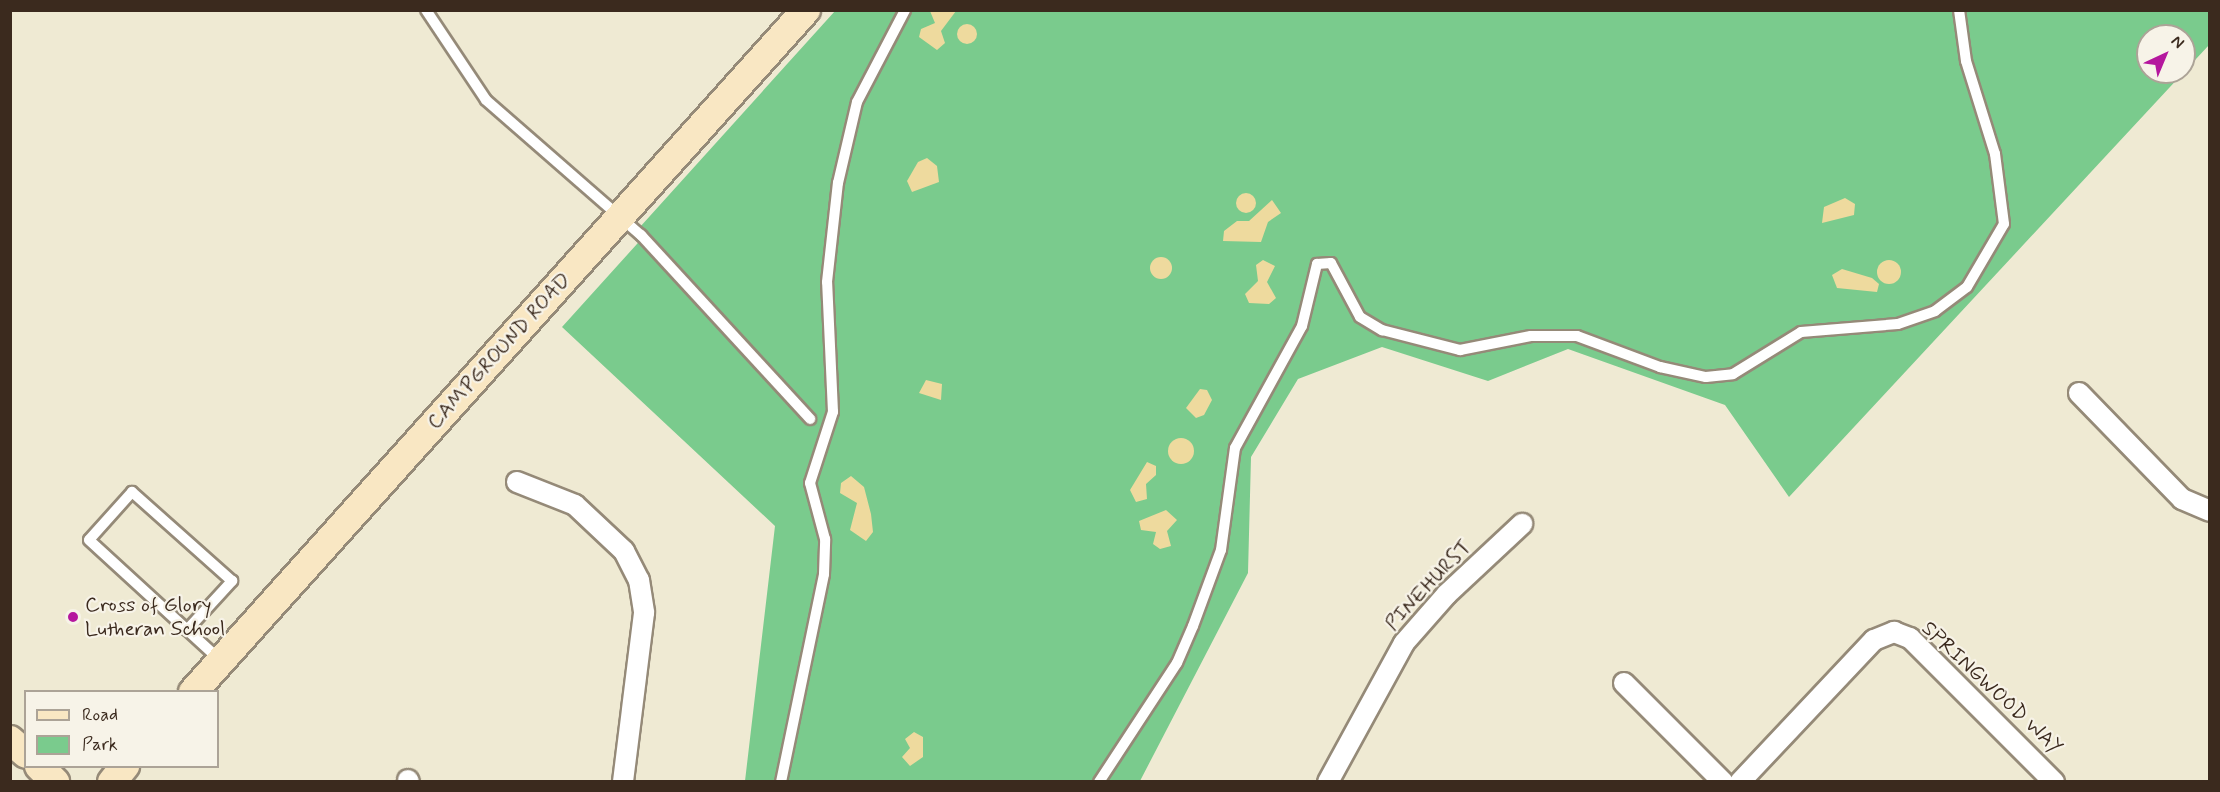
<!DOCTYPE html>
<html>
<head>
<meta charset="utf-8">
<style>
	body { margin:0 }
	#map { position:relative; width:2220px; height:792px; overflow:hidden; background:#efead3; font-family:Mynerve,sans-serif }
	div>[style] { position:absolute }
	.green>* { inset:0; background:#7acb8d }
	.sand>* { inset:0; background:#eeda9e }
	.round { border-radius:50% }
	.roads { filter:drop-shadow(2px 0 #958a78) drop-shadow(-2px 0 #958a78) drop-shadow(0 2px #958a78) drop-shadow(0 -2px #958a78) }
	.lane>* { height:10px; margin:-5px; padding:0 5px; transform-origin:5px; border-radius:5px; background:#fff }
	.street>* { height:20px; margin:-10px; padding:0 10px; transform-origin:10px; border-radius:10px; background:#fff }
	.secondary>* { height:28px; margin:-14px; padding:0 14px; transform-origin:14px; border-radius:14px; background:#f9e7c3 }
	.dots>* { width:16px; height:16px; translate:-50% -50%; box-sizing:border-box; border:3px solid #f7f3e8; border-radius:50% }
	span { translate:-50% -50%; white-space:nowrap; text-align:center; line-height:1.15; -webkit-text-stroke:4.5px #f7f3e8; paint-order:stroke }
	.street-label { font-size:21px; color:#3b2a1e }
	.poi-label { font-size:21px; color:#3b2a1e }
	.left { translate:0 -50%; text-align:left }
	.frame { position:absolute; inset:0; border:12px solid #3b2a1e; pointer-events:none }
	.legend { position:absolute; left:24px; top:690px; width:195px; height:78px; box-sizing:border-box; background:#f7f3e8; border:2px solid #aca397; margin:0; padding:8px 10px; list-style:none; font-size:18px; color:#3b2a1e }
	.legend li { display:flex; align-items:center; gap:12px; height:30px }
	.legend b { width:30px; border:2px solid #aca397 }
	.north { position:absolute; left:2136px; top:24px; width:60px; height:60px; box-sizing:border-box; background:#f7f3e8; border:2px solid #aca397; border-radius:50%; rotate:44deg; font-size:16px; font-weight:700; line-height:24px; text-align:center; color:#3b2a1e }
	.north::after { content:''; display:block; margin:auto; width:21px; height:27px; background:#b5179e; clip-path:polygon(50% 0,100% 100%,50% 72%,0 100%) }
</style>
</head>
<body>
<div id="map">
	<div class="green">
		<div style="clip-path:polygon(evenodd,835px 11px,2209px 11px,2209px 45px,1789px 497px,1725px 405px,1568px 349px,1488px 381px,1382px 347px,1298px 379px,1251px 457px,1248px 573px,1140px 781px,745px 781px,775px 526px,562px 327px,646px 234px,640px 227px,835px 11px,2148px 36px,2184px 36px,2184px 72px,2148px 72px,2148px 36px)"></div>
	</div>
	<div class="sand">
		<div style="clip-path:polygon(930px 11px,956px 11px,941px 31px,945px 43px,937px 50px,919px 37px,921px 29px,935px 23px)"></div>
		<div class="round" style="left:957px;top:24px;width:20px;height:20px"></div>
		<div style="clip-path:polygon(927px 158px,937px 166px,939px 182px,912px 192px,907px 181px,918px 162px)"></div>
		<div class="round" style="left:1236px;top:193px;width:20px;height:20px"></div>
		<div style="clip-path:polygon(1845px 198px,1855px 204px,1854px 215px,1822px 223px,1824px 207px)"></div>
		<div style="clip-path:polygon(1272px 200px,1281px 213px,1268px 222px,1261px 242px,1223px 241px,1224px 231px,1237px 221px,1249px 221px)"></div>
		<div class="round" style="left:1150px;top:257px;width:22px;height:22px"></div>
		<div style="clip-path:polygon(1263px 260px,1275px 266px,1267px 282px,1276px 298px,1269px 304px,1249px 303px,1245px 294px,1258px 281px,1256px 265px)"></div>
		<div class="round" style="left:1877px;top:260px;width:24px;height:24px"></div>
		<div style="clip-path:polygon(1842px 269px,1872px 278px,1879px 284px,1877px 292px,1837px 288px,1832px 275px)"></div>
		<div style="clip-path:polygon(926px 380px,942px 384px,941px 400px,919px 393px)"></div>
		<div style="clip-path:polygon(1200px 389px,1207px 390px,1212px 400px,1204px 415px,1196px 418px,1186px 408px)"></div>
		<div class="round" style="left:1168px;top:438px;width:26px;height:26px"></div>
		<div style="clip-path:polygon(1147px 462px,1156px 466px,1156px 475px,1146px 484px,1147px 499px,1136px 502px,1130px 490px)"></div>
		<div style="clip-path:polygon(851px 476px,864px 487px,871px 514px,873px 532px,866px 541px,850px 530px,857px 503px,840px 493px,841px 483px)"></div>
		<div style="clip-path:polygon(1166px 510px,1177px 520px,1167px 531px,1171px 546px,1160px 549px,1153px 544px,1156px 532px,1141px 530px,1139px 521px)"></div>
		<div style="clip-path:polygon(914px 732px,923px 737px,923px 757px,910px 766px,902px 757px,910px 748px,905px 739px)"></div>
	</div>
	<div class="roads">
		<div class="lane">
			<div style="left:426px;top:10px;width:108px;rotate:56.3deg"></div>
			<div style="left:486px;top:100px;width:206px;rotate:41.1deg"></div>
			<div style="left:641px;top:235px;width:250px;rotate:47.4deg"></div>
			<div style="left:187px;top:630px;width:67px;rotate:-47.4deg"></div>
			<div style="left:232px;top:581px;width:134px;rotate:-138.3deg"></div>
			<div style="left:132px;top:492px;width:64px;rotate:131.9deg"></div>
			<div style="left:89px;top:540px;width:178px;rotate:42.5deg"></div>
			<div style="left:781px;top:782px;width:212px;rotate:-78.3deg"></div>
			<div style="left:824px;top:574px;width:35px;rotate:-88deg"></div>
			<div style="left:825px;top:539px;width:58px;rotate:-105deg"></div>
			<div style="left:810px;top:483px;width:75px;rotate:-72.1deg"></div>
			<div style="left:833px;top:412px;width:130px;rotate:-92.6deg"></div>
			<div style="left:827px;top:282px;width:100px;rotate:-83.7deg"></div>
			<div style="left:838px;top:183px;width:83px;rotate:-76.8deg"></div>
			<div style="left:857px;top:102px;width:104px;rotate:-62.4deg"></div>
			<div style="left:1099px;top:782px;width:142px;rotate:-56.8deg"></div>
			<div style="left:1177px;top:663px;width:40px;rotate:-66.6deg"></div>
			<div style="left:1193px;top:626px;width:81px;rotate:-69.8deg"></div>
			<div style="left:1221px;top:550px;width:103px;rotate:-82.2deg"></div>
			<div style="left:1235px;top:448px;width:139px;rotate:-61.2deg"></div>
			<div style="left:1302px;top:326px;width:64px;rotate:-76.4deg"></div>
			<div style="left:1317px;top:264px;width:14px;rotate:-4deg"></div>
			<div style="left:1331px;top:263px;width:61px;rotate:61.8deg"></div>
			<div style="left:1360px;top:317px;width:26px;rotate:31deg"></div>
			<div style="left:1382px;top:330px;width:81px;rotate:14.4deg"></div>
			<div style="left:1460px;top:350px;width:72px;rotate:-11.2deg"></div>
			<div style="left:1531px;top:336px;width:46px"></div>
			<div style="left:1577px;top:336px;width:89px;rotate:20.5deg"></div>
			<div style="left:1660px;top:367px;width:47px;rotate:12.3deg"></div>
			<div style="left:1706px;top:377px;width:27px;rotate:-6deg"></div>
			<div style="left:1733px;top:374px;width:80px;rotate:-31.7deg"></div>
			<div style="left:1801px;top:332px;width:97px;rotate:-4.7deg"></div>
			<div style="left:1898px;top:324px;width:39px;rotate:-19deg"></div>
			<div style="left:1935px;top:311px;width:40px;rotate:-37deg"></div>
			<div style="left:1967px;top:287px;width:73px;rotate:-59.6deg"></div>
			<div style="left:2004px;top:224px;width:71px;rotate:-97.3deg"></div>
			<div style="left:1995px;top:154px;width:97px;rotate:-107.3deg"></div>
			<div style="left:1966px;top:61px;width:51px;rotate:-97.8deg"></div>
		</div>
		<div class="street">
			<div style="left:2079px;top:393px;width:148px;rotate:45.8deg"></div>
			<div style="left:2182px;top:499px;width:30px;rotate:23deg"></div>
			<div style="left:517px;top:482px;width:62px;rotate:21.6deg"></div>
			<div style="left:575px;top:505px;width:67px;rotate:43.2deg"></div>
			<div style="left:624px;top:551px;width:33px;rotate:63deg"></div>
			<div style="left:639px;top:580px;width:33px;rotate:81deg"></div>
			<div style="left:644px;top:613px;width:170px;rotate:97.1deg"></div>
			<div style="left:1624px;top:683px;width:140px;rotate:45deg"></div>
			<div style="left:408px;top:780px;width:2px;rotate:63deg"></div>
			<div style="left:1328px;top:782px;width:158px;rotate:-61.3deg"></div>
			<div style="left:1404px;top:643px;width:65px;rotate:-48.7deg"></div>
			<div style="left:1447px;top:594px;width:103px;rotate:-43deg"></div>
			<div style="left:1740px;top:782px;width:195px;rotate:-46.7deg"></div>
			<div style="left:1874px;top:640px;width:22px;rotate:-22deg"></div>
			<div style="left:1894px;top:632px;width:17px;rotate:21deg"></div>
			<div style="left:1910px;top:638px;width:204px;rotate:45deg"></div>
		</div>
		<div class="secondary">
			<div style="left:193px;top:692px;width:917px;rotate:-48.05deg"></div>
			<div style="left:10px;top:740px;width:21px;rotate:41deg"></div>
			<div style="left:39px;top:766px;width:23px;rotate:45deg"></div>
			<div style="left:112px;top:782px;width:21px;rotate:-51deg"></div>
		</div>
	</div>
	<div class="dots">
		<div style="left:73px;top:617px;background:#b5179e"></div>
	</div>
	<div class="street-label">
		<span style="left:499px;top:351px;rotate:-48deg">CAMPGROUND ROAD</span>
		<span style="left:1428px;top:585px;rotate:-47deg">PINEHURST</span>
		<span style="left:1992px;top:688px;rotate:43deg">SPRINGWOOD WAY</span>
	</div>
	<div class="poi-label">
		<span class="left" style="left:85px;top:617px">Cross of Glory<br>Lutheran School</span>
	</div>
	<div class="frame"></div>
	<ul class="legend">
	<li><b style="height:8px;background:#f9e7c3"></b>Road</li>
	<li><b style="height:16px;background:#7acb8d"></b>Park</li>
	</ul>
	<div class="north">N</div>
</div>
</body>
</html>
